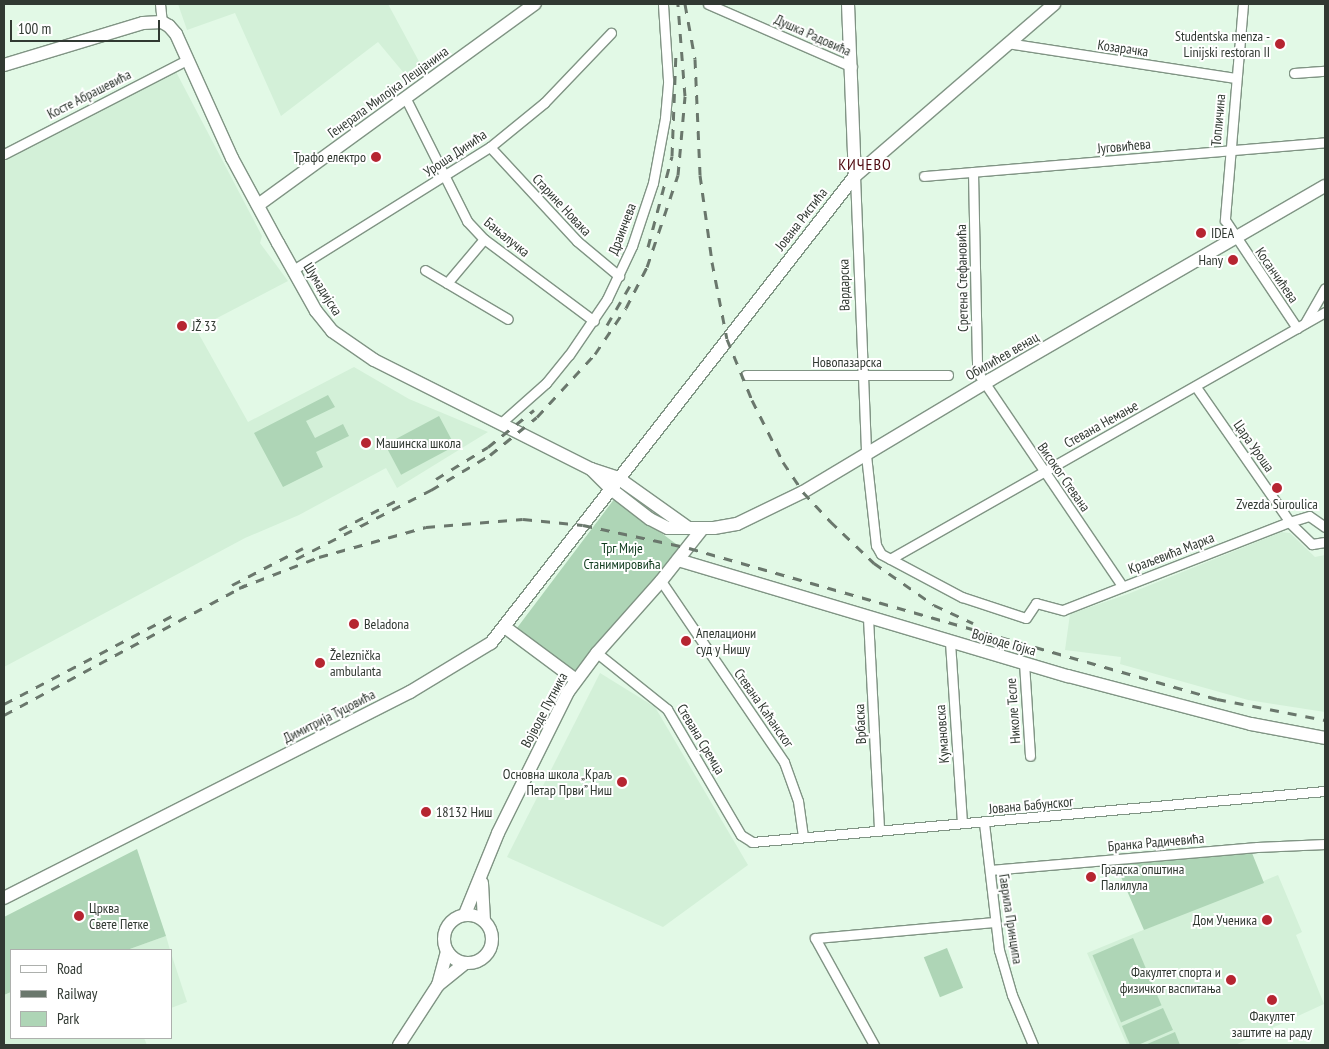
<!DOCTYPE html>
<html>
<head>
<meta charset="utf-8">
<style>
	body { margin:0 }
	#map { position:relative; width:1329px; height:1049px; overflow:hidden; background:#e2f9e6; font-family:"PT Sans Narrow",sans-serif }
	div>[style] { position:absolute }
	.built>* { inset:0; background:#d3f0d8 }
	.green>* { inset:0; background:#aed5b6; transform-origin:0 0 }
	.roads { filter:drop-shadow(1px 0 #809484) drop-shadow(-1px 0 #809484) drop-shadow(0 1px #809484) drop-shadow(0 -1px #809484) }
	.street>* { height:9px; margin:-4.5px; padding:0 4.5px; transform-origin:4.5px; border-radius:4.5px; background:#fff }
	.secondary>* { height:12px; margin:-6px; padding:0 6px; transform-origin:6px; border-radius:6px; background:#fff }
	.secondary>.ring { margin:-6px; padding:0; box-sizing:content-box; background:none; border:12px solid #fff; border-radius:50% }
	.rail>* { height:3px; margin-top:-1.5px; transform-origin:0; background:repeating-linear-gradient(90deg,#6a776c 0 9px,transparent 0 18px) }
	.dots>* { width:14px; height:14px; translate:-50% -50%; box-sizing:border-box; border:2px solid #fff; border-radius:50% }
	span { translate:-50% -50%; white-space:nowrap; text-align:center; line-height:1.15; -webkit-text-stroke:4px #fff; paint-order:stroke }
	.street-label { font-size:14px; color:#313932 }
	.poi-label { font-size:14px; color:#313932 }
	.right { translate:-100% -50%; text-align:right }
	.left { translate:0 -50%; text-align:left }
	.park-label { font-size:14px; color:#133e21 }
	.quarter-label { font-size:16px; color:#4f0a10; letter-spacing:1px }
	.frame { position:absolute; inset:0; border:5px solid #313932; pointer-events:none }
	.legend { position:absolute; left:10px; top:949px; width:162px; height:90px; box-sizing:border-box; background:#fff; border:1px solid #adb0ad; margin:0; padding:6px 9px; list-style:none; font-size:15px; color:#313932 }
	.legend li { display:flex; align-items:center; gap:10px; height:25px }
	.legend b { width:25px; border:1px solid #adb0ad }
	.scale { position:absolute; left:10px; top:20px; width:150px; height:22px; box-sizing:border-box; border:2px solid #313932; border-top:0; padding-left:6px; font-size:15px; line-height:18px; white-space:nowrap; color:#313932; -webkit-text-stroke:4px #fff; paint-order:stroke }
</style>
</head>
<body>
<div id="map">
	<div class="built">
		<div style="clip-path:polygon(178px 4px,388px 4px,422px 67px,408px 78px,378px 42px,281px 116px,235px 13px,187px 30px)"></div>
		<div style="clip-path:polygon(174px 68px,262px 236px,260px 243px,288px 281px,196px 329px,248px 422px,354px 367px,409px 399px,488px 432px,397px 488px,386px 468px,299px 515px,245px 538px,4px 667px,4px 158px)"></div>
		<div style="clip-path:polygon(1281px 532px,1290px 533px,1315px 557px,1325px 555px,1325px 712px,1248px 700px,1120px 664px,1121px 657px,1065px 650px,1070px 614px,1128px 594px)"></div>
		<div style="clip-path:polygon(600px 673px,655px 707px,748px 865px,663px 927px,507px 857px)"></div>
		<div style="clip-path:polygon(1278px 875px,1302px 932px,1296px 935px,1324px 1004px,1235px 1045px,1127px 1045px,1087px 953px)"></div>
		<div style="clip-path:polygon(166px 936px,170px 950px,127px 950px)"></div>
		<div style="clip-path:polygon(171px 953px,187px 1002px,171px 1008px)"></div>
		<div style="clip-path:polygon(11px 992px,11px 1038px,144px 1038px,147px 1045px,4px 1045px,4px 995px)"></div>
	</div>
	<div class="green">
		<div style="clip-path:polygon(328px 395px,335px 407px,306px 421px,315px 438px,343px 424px,349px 436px,316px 452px,323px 467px,283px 487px,254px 433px)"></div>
		<div style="left:439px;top:416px;width:34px;height:61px;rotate:62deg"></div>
		<div style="left:615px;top:498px;width:83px;height:166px;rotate:37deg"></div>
		<div style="clip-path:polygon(137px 849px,166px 936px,127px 950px,11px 950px,11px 992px,4px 995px,4px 917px)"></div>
		<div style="clip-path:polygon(1252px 853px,1264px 883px,1144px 930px,1118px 870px,1122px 863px)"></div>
		<div style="left:1133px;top:938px;width:73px;height:44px;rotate:67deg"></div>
		<div style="left:947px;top:948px;width:43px;height:25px;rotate:68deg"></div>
		<div style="clip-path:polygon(1163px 1008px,1173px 1030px,1138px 1045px,1130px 1045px,1122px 1026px)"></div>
		<div style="clip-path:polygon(1175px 1032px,1180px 1045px,1145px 1045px)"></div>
	</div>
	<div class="roads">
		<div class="street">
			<div style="left:160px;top:4px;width:18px;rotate:84deg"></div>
			<div style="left:708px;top:4px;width:157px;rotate:23.6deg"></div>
			<div style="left:1243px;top:4px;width:217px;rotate:94.8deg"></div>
			<div style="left:1225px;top:220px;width:130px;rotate:56.3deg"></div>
			<div style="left:1007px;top:43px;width:231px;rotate:8.7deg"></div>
			<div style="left:1294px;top:73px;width:31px;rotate:-4deg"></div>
			<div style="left:405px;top:97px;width:139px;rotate:63.4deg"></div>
			<div style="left:467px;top:221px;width:25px;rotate:47deg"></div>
			<div style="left:484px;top:239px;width:137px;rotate:36.7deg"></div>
			<div style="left:490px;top:147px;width:128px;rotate:47.2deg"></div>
			<div style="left:577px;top:241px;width:55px;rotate:39.8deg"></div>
			<div style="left:4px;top:154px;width:206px;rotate:-27.2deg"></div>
			<div style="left:973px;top:172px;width:190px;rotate:88.8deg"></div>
			<div style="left:977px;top:362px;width:14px;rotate:78deg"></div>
			<div style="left:980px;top:376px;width:254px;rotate:55.9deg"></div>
			<div style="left:855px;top:176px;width:279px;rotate:87.7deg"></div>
			<div style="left:866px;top:455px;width:91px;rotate:83.7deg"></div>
			<div style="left:876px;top:545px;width:10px;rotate:61deg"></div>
			<div style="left:881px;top:554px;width:92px;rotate:28deg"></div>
			<div style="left:962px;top:597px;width:67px;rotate:18.2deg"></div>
			<div style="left:1026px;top:618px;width:18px;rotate:-56deg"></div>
			<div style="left:1036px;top:603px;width:28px;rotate:15deg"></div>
			<div style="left:1063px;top:610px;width:243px;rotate:-21.3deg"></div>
			<div style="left:924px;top:176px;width:402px;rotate:-4.8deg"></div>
			<div style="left:293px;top:270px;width:232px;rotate:-32deg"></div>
			<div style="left:490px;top:147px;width:70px;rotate:-39.2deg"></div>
			<div style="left:544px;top:103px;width:97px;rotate:-46.3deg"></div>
			<div style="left:425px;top:270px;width:96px;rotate:30.6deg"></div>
			<div style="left:447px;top:283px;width:57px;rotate:-49.9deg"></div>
			<div style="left:1305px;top:323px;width:40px;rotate:-60.3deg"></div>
			<div style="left:746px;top:375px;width:202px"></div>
			<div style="left:1196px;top:387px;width:165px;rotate:55.2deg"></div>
			<div style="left:502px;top:422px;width:59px;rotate:-41.6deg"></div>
			<div style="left:546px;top:383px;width:36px;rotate:-51deg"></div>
			<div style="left:569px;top:355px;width:68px;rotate:-55.8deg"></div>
			<div style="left:607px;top:299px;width:59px;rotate:-64.7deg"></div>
			<div style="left:632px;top:246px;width:66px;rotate:-71.6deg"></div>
			<div style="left:653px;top:183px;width:66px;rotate:-79.5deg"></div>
			<div style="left:665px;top:118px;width:38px;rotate:-85deg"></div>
			<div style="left:668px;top:80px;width:76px;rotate:-93.8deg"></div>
			<div style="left:1325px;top:527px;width:19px;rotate:-145deg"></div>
			<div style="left:1309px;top:516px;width:21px;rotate:163deg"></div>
			<div style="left:1289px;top:522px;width:32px;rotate:44deg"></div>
			<div style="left:1312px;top:544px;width:13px;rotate:-9deg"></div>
			<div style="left:890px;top:559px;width:500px;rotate:-29.59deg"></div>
			<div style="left:661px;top:581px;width:219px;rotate:55.8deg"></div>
			<div style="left:784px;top:762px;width:41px;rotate:70.3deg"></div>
			<div style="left:798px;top:801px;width:35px;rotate:82deg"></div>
			<div style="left:868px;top:618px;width:211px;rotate:87deg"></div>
			<div style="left:950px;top:642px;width:181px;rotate:86.2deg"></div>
			<div style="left:597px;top:653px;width:90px;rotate:38.7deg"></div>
			<div style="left:667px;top:709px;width:146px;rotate:59.6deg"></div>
			<div style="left:741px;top:835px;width:13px;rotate:32deg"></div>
			<div style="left:752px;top:842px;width:575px;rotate:-5.09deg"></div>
			<div style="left:1024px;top:663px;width:93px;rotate:86.3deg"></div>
			<div style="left:984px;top:823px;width:128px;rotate:83.3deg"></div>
			<div style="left:999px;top:950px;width:47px;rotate:73.9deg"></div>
			<div style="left:1012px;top:995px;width:54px;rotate:67.2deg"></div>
			<div style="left:990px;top:870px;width:268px;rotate:-4.9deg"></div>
			<div style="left:1257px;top:847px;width:68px;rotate:-2.5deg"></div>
			<div style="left:874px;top:1045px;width:122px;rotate:-118.9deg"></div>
			<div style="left:815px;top:938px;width:181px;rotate:-5.1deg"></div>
		</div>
		<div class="secondary">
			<div style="left:848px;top:4px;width:172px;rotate:87.7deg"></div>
			<div style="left:4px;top:65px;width:145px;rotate:-16.8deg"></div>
			<div style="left:143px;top:23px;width:19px;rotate:-3deg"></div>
			<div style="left:162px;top:22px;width:8px;rotate:30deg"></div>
			<div style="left:169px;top:26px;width:11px;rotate:49deg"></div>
			<div style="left:176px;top:34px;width:136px;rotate:65.7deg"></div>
			<div style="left:232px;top:158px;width:97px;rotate:61.6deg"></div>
			<div style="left:278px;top:243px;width:78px;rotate:60.8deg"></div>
			<div style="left:316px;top:311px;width:26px;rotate:51deg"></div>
			<div style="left:332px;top:331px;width:51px;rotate:34.6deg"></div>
			<div style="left:374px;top:360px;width:243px;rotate:26.7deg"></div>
			<div style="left:591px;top:469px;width:28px;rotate:18deg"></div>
			<div style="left:618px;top:478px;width:85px;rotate:35.4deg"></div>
			<div style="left:258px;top:205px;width:342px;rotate:-36deg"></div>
			<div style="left:591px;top:469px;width:28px;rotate:45deg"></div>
			<div style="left:611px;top:489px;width:49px;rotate:37.6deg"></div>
			<div style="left:650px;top:519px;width:20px;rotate:27deg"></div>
			<div style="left:668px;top:528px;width:46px"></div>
			<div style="left:714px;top:528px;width:23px;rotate:-10deg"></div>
			<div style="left:737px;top:524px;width:73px;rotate:-25.9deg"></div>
			<div style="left:803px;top:492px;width:218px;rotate:-30.9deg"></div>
			<div style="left:990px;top:380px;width:387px;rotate:-30.1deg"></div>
			<div style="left:678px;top:560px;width:407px;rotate:16.6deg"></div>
			<div style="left:1068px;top:676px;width:189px;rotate:14.7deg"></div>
			<div style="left:1251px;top:724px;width:75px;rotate:10.7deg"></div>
			<div style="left:506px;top:628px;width:87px;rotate:36.6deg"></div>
			<div style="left:482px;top:883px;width:37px;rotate:87deg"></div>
			<div style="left:4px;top:898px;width:455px;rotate:-26.9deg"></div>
			<div style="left:410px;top:692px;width:95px;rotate:-31.2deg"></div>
			<div style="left:491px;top:643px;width:592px;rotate:-52.07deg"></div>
			<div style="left:855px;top:176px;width:263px;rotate:-40.8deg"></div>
			<div style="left:465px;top:914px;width:87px;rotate:-67.8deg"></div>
			<div style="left:498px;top:833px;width:157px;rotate:-63.6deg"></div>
			<div style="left:568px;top:692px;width:49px;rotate:-53.4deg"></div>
			<div style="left:597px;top:653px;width:96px;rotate:-48.4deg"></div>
			<div style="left:661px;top:581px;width:66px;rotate:-51.7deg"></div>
			<div class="ring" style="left:444px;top:915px;width:36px;height:36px"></div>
			<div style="left:438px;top:985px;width:35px;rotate:-75deg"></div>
			<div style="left:399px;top:1045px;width:72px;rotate:-57deg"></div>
			<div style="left:438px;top:985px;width:35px;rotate:-39deg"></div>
		</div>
	</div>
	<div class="rail">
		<div style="left:685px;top:4px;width:56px;rotate:79.7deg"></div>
		<div style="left:695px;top:59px;width:116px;rotate:87.5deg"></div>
		<div style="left:700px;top:175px;width:88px;rotate:82.1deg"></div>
		<div style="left:712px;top:262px;width:78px;rotate:79deg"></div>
		<div style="left:727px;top:339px;width:66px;rotate:67.7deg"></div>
		<div style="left:752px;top:400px;width:69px;rotate:63.4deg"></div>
		<div style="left:783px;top:462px;width:36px;rotate:56deg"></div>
		<div style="left:803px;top:492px;width:40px;rotate:47deg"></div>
		<div style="left:830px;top:521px;width:61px;rotate:43.7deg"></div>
		<div style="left:874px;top:563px;width:73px;rotate:35deg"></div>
		<div style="left:934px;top:605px;width:43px;rotate:24.8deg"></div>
		<div style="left:648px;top:247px;width:94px;rotate:-75.2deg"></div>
		<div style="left:672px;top:156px;width:103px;rotate:-87.8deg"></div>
		<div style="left:607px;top:325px;width:48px;rotate:-59.7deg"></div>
		<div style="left:436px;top:479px;width:61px;rotate:-31.6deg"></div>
		<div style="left:488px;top:447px;width:59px;rotate:-38.8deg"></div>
		<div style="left:339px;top:530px;width:68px;rotate:-27.3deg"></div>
		<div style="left:296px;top:559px;width:152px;rotate:-27.1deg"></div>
		<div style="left:431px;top:490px;width:69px;rotate:-30.7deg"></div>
		<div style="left:490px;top:455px;width:60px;rotate:-39deg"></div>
		<div style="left:537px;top:417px;width:86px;rotate:-47.4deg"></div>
		<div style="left:595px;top:354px;width:55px;rotate:-56deg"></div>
		<div style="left:626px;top:308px;width:46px;rotate:-62.9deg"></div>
		<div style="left:647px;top:267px;width:97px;rotate:-71.4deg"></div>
		<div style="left:678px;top:175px;width:79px;rotate:-84.9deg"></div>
		<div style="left:685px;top:96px;width:92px;rotate:-94.4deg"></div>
		<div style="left:232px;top:585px;width:80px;rotate:-27.5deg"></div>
		<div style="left:239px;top:588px;width:86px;rotate:-21.2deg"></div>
		<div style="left:319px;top:557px;width:111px;rotate:-15.7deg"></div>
		<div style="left:426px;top:527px;width:97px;rotate:-4.7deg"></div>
		<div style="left:523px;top:519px;width:60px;rotate:5.7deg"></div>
		<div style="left:583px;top:525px;width:108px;rotate:12.2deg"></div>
		<div style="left:689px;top:548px;width:549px;rotate:15.96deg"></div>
		<div style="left:1217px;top:699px;width:110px;rotate:11deg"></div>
		<div style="left:4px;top:704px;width:195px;rotate:-27.7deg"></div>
		<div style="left:4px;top:715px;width:274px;rotate:-28.3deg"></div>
	</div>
	<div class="dots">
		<div style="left:1280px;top:44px;background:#b62531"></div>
		<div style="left:376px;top:157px;background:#b62531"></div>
		<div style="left:1201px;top:233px;background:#b62531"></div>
		<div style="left:1233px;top:260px;background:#b62531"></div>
		<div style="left:182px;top:326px;background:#b62531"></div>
		<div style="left:366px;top:443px;background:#b62531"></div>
		<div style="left:1277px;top:488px;background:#b62531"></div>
		<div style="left:354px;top:624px;background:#b62531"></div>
		<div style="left:686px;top:641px;background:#b62531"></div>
		<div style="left:320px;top:663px;background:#b62531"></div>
		<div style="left:622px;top:782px;background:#b62531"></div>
		<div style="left:426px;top:812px;background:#b62531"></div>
		<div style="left:1091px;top:877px;background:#b62531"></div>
		<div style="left:79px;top:916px;background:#b62531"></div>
		<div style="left:1267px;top:920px;background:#b62531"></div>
		<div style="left:1231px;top:980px;background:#b62531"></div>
		<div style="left:1272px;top:1000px;background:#b62531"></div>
	</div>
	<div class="street-label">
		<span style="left:813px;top:35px;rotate:24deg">Душка Радовића</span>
		<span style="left:1123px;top:48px;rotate:8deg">Козарачка</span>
		<span style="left:388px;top:92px;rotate:-36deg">Генерала Милојка Лешјанина</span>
		<span style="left:89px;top:94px;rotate:-27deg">Косте Абрашевића</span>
		<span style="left:1218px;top:120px;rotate:-85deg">Топличина</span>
		<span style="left:1124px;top:146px;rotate:-5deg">Југовићева</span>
		<span style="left:455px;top:153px;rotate:-34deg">Уроша Динића</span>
		<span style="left:562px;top:205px;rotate:47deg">Старине Новака</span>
		<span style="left:801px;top:219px;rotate:-52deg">Јована Ристића</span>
		<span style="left:622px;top:229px;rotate:-69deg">Драинчева</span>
		<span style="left:507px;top:237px;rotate:39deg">Бањалучка</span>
		<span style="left:1277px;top:275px;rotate:55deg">Косанчићева</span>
		<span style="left:962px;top:278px;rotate:-91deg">Сретена Стефановића</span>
		<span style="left:844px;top:285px;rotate:-91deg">Вардарска</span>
		<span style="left:323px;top:289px;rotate:58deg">Шумадијска</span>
		<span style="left:1002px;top:356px;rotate:-30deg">Обилићев венац</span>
		<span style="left:847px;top:362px">Новопазарска</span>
		<span style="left:1101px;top:424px;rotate:-29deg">Стевана Немање</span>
		<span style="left:1254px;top:446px;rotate:55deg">Цара Уроша</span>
		<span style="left:1064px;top:477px;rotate:55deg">Високог Стевана</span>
		<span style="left:1171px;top:553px;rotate:-21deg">Краљевића Марка</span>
		<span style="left:1004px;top:642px;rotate:16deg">Војводе Гојка</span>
		<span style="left:764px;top:708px;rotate:55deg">Стевана Каћанског</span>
		<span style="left:544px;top:710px;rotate:-62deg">Војводе Путника</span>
		<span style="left:1013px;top:711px;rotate:-94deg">Николе Тесле</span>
		<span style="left:329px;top:716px;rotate:-27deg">Димитрија Туцовића</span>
		<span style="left:860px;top:724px;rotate:-93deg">Врбаска</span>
		<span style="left:942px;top:734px;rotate:-94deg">Кумановска</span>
		<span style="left:701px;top:739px;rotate:59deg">Стевана Сремца</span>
		<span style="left:1031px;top:805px;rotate:-5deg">Јована Бабунског</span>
		<span style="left:1156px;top:842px;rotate:-5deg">Бранка Радичевића</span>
		<span style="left:1011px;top:919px;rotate:81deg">Гаврила Принципа</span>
	</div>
	<div class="poi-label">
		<span class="right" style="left:1270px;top:44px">Studentska menza -<br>Linijski restoran II</span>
		<span class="right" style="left:366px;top:157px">Трафо електро</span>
		<span class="left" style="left:1211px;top:233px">IDEA</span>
		<span class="right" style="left:1223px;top:260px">Hany</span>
		<span class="left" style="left:192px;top:326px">JŽ 33</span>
		<span class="left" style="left:376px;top:443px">Машинска школа</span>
		<span style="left:1277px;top:504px">Zvezda Suroulica</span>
		<span class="left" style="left:364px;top:624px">Beladona</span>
		<span class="left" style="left:696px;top:641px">Апелациони<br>суд у Нишу</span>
		<span class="left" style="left:330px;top:663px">Železnička<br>ambulanta</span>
		<span class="right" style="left:612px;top:782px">Основна школа „Краљ<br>Петар Први” Ниш</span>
		<span class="left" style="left:436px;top:812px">18132 Ниш</span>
		<span class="left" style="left:1101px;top:877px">Градска општина<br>Палилула</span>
		<span class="left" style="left:89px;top:916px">Црква<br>Свете Петке</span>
		<span class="right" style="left:1257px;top:920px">Дом Ученика</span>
		<span class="right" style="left:1221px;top:980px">Факултет спорта и<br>физичког васпитања</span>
		<span style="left:1272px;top:1024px">Факултет<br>заштите на раду</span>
	</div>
	<div class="park-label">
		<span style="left:622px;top:556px">Трг Мије<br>Станимировића</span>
	</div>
	<div class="quarter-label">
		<span style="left:865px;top:164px">КИЧЕВО</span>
	</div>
	<div class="frame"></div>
	<ul class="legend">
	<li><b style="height:6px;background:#fff"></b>Road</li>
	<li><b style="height:6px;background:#6a776c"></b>Railway</li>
	<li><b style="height:14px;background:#aed5b6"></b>Park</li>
	</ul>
	<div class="scale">100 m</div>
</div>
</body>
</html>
